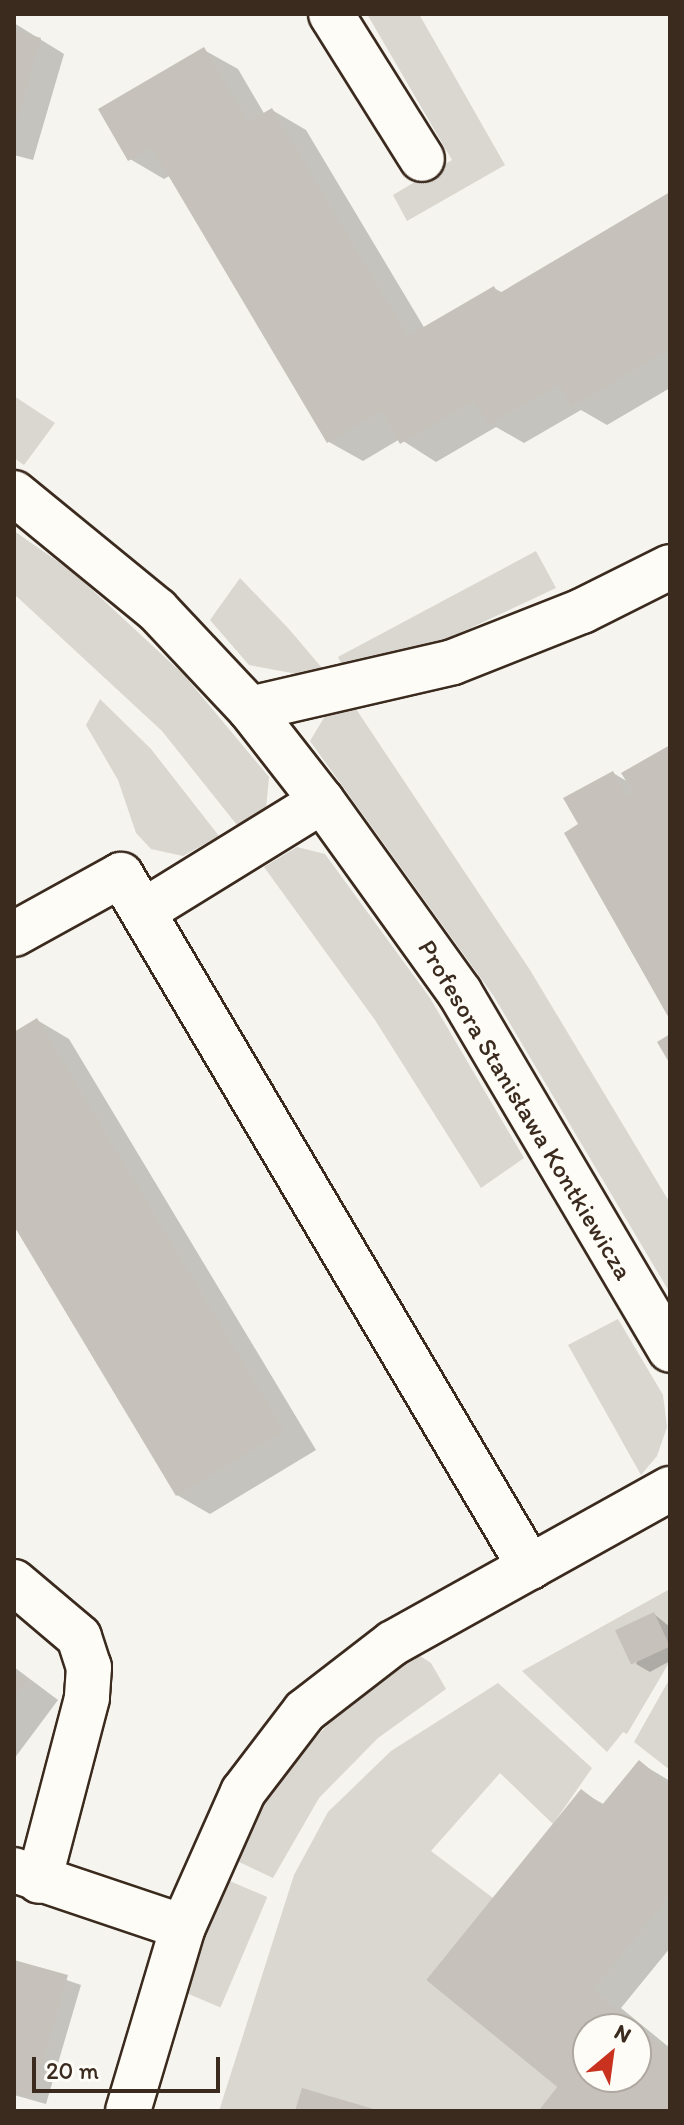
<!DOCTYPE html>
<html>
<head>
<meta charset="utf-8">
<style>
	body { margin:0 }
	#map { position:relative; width:684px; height:2125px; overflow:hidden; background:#f5f4ee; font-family:Itim,sans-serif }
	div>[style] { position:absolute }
	.green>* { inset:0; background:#dad6d0; transform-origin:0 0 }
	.shadow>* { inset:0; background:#0003 }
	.building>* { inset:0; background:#c7c1bb; transform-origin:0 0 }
	.roads { filter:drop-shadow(2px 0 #3b2a1e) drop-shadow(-2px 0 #3b2a1e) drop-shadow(0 2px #3b2a1e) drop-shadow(0 -2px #3b2a1e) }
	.street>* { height:44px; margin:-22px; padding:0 22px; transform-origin:22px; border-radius:22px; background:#fdfcf7 }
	span { translate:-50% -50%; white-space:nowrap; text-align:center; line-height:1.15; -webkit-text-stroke:7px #fdfcf7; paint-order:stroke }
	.street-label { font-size:26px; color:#3b2a1e }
	.frame { position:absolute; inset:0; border:16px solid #3b2a1e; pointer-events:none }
	.north { position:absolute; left:572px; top:2013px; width:80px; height:80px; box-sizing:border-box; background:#fdfcf7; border:2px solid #afa8a0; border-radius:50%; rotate:29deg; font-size:22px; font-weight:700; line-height:32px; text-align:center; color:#3b2a1e }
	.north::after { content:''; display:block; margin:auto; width:28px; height:36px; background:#c8321e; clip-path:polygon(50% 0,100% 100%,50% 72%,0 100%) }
	.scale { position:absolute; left:32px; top:2057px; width:188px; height:36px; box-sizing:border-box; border:4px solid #3b2a1e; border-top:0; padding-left:10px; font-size:24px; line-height:28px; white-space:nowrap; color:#3b2a1e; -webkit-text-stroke:6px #fdfcf7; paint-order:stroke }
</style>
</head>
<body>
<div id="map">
	<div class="green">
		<div style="clip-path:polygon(367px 14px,419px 14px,505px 165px,407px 221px,393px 195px,452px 160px)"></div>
		<div style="clip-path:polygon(14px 396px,55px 423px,24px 465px,14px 458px)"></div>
		<div style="clip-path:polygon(14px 531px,73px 572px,184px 675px,269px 777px,266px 809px,237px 825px,162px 731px,14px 594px)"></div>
		<div style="clip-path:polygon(536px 551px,556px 588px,449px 638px,342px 665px,338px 657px)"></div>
		<div style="clip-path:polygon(240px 578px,288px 628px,322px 668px,297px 674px,249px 665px,210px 620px)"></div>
		<div style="clip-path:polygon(100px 699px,151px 749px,219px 836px,183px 856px,151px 849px,136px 833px,118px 780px,86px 725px)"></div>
		<div style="clip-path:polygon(354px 706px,530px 970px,670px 1203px,670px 1293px,493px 995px,310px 741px,328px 711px)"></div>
		<div style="clip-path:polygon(297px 847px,325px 854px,430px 998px,524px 1158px,481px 1188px,375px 1020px,264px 867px)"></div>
		<div style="clip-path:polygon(618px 1319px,663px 1395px,667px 1427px,657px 1456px,641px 1475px,568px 1345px)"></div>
		<div style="clip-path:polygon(668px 1590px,670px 1661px,627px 1734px,623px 1732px,607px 1752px,522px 1671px)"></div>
		<div style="clip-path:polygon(417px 1654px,431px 1663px,446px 1689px,378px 1738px,319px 1798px,273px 1878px,235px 1860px,274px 1784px,332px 1720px)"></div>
		<div style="clip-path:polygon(670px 1678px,670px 1770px,634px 1742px)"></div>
		<div style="clip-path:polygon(498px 1683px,592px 1768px,553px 1824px,500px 1773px,431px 1851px,493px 1898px,426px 1980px,557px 2087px,538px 2111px,219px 2111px,294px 1875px,328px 1812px,391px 1751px)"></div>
		<div style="left:225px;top:1879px;width:46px;height:120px;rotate:23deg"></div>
	</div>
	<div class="shadow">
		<div style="clip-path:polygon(14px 23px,64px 54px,33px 160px,14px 155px)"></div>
		<div style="clip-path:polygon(204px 50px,238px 69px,265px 115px,272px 110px,306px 130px,425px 329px,494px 288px,503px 293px,670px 195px,670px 388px,607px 425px,581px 410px,524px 443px,496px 427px,436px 462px,400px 439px,363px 461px,329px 442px,171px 175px,164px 179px,130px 159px)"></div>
		<div style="clip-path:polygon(670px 748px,670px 1016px,580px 825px,613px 773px,630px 783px)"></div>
		<div style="clip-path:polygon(37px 1020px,69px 1039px,316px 1450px,210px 1514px,177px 1495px,14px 1223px,14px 1034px)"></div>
		<div style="clip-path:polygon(654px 1614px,670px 1627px,670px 1661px,650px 1672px,636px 1664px)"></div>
		<div style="clip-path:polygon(14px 1667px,58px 1700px,14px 1759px)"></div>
		<div style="clip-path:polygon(evenodd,640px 1763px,670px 1781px,670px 1948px,621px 2008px,670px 2048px,670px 2111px,540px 2111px,560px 2086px,582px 1792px,605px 1805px,640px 1763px,588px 2029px,636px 2029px,636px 2077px,588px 2077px,588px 2029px)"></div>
		<div style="clip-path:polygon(14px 1962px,81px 1985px,46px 2104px,14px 2095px)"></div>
	</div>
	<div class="building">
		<div style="clip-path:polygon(14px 30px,41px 38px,15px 127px,14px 127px)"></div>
		<div style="clip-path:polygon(204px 47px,248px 122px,272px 108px,408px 336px,494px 286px,498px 294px,670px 192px,670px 348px,572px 407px,559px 384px,489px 425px,474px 400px,400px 444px,381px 411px,327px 443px,152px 148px,128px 161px,98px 109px)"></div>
		<div style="clip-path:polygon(670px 745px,670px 1020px,564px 833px,578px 824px,563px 798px,613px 771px,627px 796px,633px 792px,621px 773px)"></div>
		<div style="clip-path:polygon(37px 1018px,284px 1431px,176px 1496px,14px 1226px,14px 1032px)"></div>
		<div style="clip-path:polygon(670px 1034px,670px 1064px,657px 1042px)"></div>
		<div style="left:654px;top:1612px;width:38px;height:43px;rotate:65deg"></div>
		<div style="clip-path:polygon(14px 1671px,27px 1680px,14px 1697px)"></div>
		<div style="clip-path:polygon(evenodd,639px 1760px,670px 1786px,670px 1895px,593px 1990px,670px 2053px,670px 2111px,538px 2111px,557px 2087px,426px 1980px,581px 1789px,602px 1805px,639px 1760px,588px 2029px,636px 2029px,636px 2077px,588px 2077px,588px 2029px)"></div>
		<div style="clip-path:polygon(14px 1960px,68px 1975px,33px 2098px,14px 2093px)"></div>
		<div style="clip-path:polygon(302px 2088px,377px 2110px,377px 2111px,295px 2111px)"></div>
	</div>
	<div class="roads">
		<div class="street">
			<div style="left:331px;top:14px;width:171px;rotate:57.9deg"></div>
			<div style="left:14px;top:493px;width:185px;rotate:39.3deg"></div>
			<div style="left:157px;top:610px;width:136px;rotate:46.8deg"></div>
			<div style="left:250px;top:709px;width:117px;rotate:52deg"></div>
			<div style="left:322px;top:801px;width:236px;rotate:54.3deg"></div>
			<div style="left:460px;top:993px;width:414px;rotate:59.5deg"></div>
			<div style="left:250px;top:709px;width:208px;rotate:-13deg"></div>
			<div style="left:453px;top:662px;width:139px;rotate:-21.6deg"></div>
			<div style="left:582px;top:611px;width:98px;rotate:-26.6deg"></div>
			<div style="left:144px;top:911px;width:209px;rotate:-31.7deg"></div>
			<div style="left:14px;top:934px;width:122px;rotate:-28.9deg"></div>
			<div style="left:121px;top:875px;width:804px;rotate:59.42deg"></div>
			<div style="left:14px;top:1582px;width:85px;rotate:40.2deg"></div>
			<div style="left:79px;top:1637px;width:32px;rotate:72deg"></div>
			<div style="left:89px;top:1667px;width:31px;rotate:94deg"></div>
			<div style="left:87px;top:1698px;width:189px;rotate:104.7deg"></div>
			<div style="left:14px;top:1870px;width:178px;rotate:18.6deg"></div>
			<div style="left:128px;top:2111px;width:192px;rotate:-73.4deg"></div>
			<div style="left:183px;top:1927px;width:148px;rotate:-66deg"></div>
			<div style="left:243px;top:1792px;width:102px;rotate:-52.6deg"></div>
			<div style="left:305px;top:1711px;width:111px;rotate:-37.7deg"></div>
			<div style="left:393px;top:1643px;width:317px;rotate:-29.1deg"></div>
		</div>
	</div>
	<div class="street-label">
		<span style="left:525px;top:1110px;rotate:59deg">Profesora Stanisława Kontkiewicza</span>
	</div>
	<div class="frame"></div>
	<div class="north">N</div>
	<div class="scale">20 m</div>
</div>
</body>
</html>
